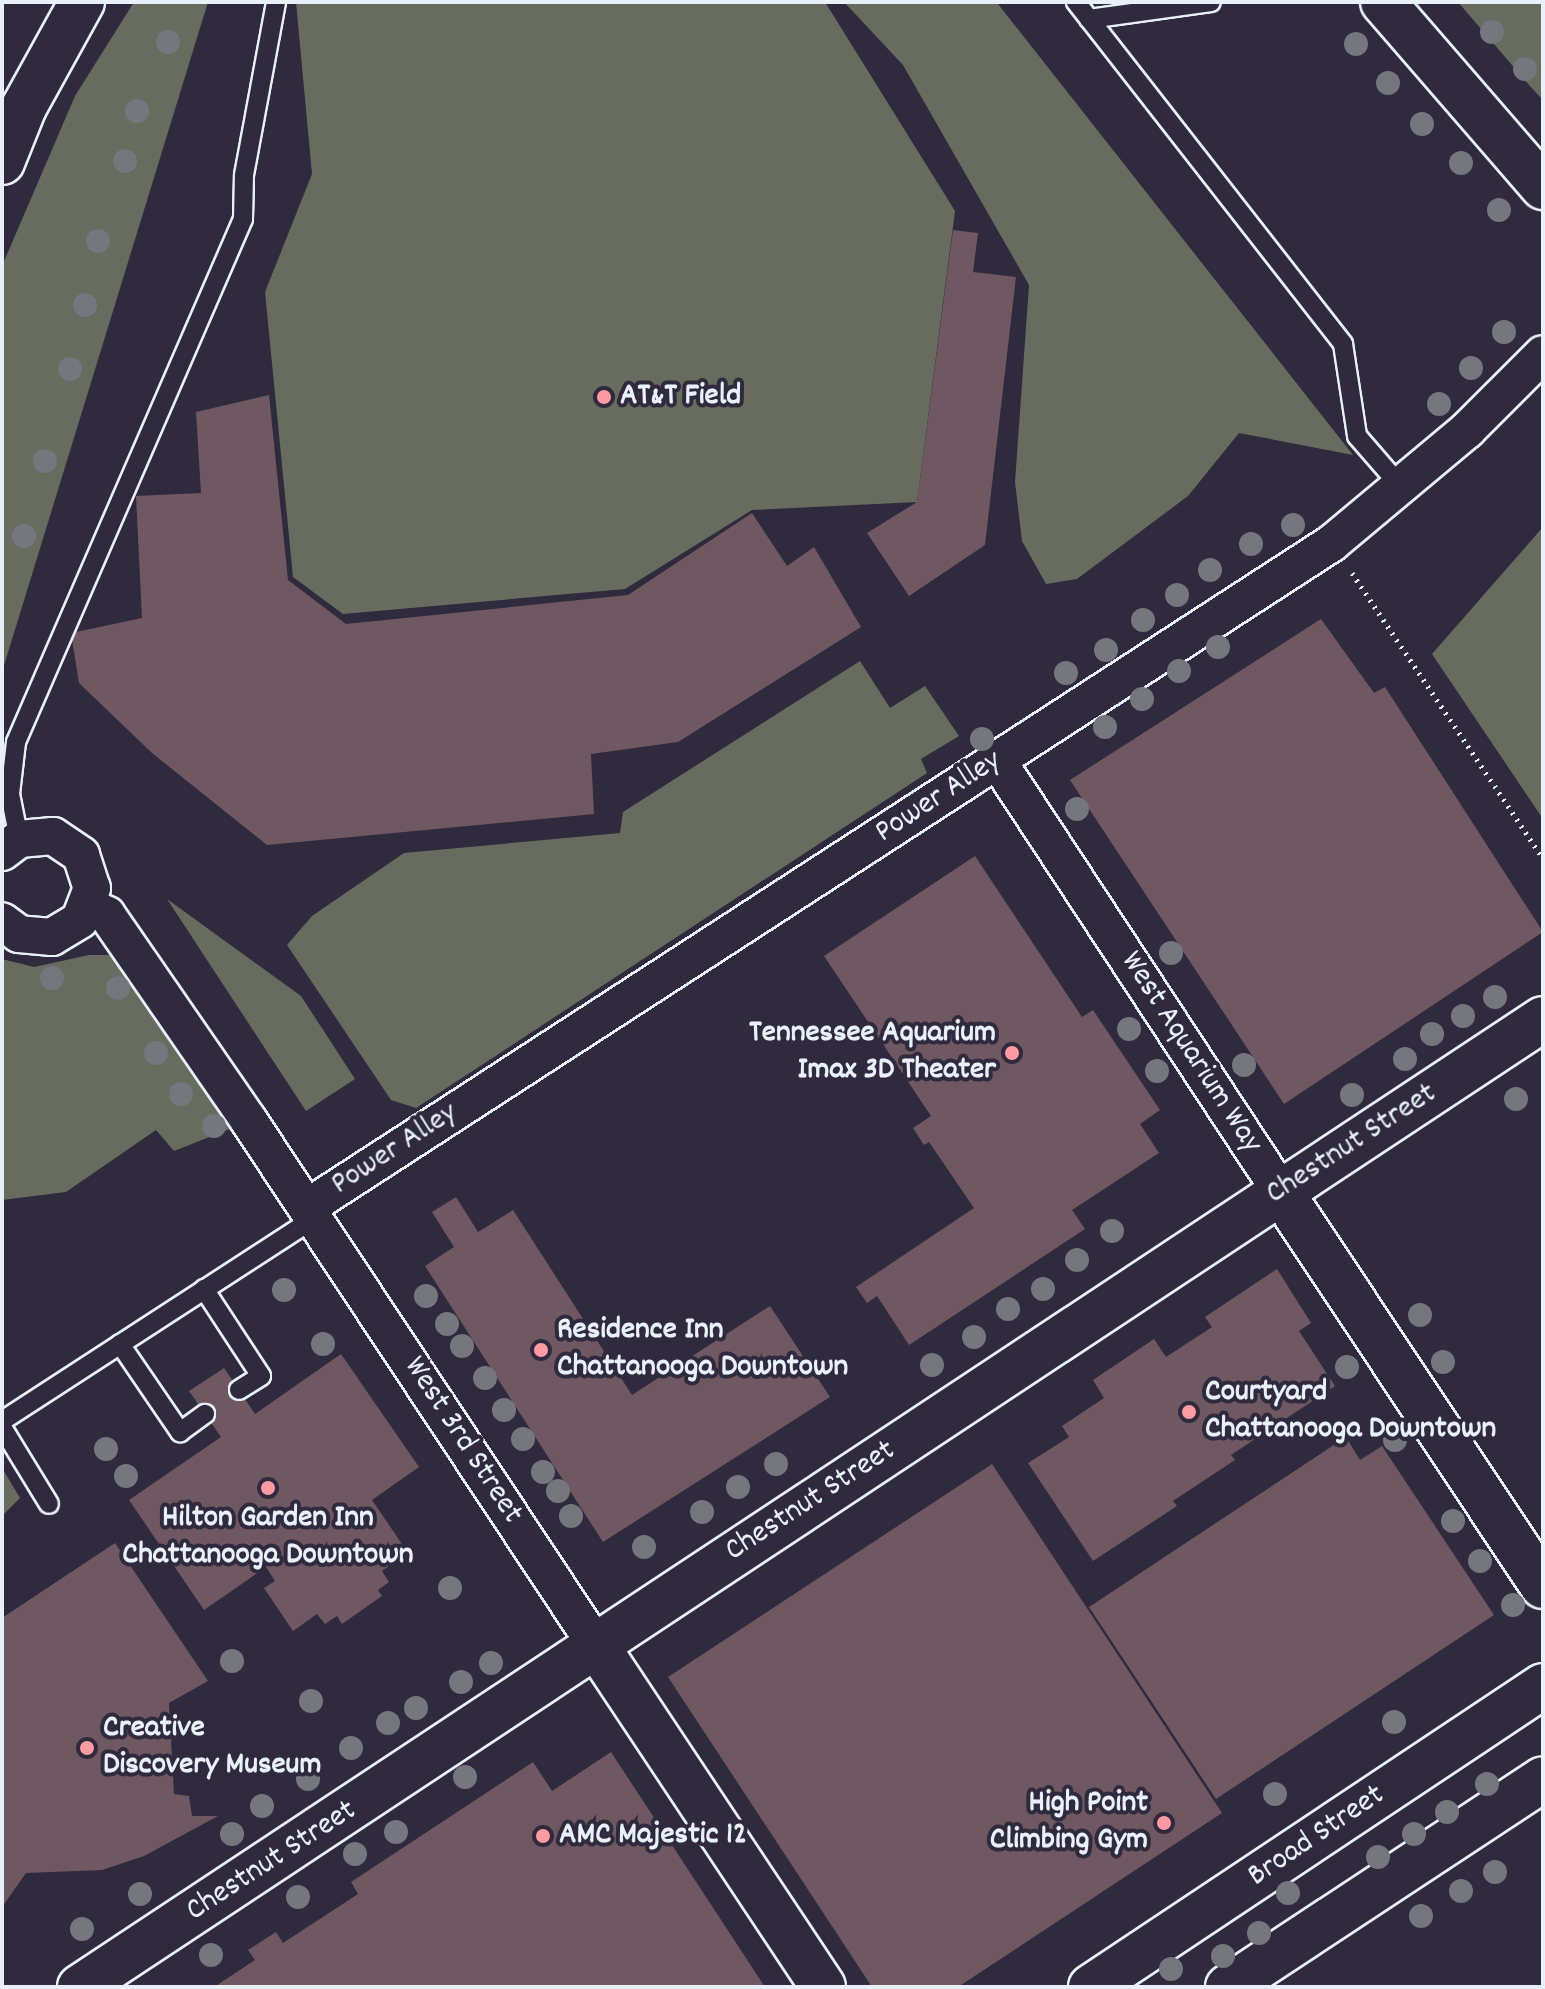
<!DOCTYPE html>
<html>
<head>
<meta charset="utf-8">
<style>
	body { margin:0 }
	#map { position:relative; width:1545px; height:1989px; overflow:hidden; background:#2f2a3d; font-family:Dekko,sans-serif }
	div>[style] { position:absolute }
	.green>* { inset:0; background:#686c5e }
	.building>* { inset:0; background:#6f5861 }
	.path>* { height:5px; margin-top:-2.5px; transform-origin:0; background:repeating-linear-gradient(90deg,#e8f1f8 0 2px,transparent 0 8px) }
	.roads { filter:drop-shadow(2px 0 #e8f1f8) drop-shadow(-2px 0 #e8f1f8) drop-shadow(0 2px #e8f1f8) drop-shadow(0 -2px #e8f1f8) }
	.lane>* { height:18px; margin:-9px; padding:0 9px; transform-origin:9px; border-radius:9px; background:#2f2a3d }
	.street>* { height:36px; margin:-18px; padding:0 18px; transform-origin:18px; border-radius:18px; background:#2f2a3d }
	.secondary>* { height:44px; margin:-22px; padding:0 22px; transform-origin:22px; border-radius:22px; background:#2f2a3d }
	.highway>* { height:44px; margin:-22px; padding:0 22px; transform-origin:22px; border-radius:22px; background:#2f2a3d }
	.trees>* { width:24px; height:24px; margin:-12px; border-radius:50%; background:#75767e }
	.dots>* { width:22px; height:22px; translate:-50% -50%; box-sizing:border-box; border:4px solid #2f2a3d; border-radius:50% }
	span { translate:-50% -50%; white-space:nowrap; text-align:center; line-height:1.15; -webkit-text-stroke:8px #2f2a3d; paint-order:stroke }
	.poi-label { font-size:32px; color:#e8f1f8; font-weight:700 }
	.left { translate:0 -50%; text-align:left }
	.right { translate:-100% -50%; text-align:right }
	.street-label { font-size:32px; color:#e8f1f8 }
	.frame { position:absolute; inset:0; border:4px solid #e8f1f8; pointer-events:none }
</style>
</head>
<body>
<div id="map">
	<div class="green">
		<div style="clip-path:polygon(134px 2px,208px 2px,2px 672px,2px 266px,75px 96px)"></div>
		<div style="clip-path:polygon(296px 2px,825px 2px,955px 211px,917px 502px,752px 510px,625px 589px,343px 614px,293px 577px,265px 292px,312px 174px)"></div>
		<div style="clip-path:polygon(844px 2px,998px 4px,1353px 455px,1239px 433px,1188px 496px,1077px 579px,1046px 584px,1022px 541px,1015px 482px,1029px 285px,903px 65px)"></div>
		<div style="clip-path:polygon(1458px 2px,1543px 2px,1543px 100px,1529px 85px)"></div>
		<div style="clip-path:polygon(1543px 527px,1543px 819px,1432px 654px)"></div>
		<div style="clip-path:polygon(860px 661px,890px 708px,925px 686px,959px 736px,921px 759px,927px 773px,416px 1108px,391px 1100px,287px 945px,312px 916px,404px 853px,620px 833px,623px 812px)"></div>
		<div style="clip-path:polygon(167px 899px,301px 996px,355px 1079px,306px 1111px)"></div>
		<div style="clip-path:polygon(89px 955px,109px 955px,126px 966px,240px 1125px,174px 1151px,156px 1130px,66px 1192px,2px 1200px,2px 959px,34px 967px)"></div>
		<div style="clip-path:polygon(2px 1468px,20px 1498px,2px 1516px)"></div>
	</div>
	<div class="building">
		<div style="clip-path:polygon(953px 230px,978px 233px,973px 272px,1016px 277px,985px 545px,909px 596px,867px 533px,917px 502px)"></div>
		<div style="clip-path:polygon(269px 395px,288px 580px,346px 624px,628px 595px,752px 513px,787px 566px,814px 547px,861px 627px,678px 742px,591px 754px,594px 814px,267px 845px,152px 753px,79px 683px,71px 633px,142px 618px,136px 496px,201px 493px,196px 412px)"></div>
		<div style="clip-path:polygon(1321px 619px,1374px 693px,1385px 687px,1543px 932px,1284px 1104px,1070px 780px)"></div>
		<div style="clip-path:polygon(975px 856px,1082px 1017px,1093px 1010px,1160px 1110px,1140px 1124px,1159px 1153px,1072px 1210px,1085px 1229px,909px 1345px,877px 1296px,867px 1303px,856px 1287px,974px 1208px,929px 1142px,924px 1145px,913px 1128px,931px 1116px,824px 956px)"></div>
		<div style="clip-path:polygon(456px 1197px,478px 1232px,513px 1210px,632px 1395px,770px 1306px,830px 1397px,603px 1542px,425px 1266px,454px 1247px,432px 1212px)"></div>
		<div style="clip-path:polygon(1277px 1269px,1311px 1323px,1299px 1331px,1335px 1386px,1231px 1455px,1235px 1460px,1173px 1501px,1177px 1506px,1093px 1561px,1028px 1463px,1069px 1437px,1062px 1426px,1104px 1398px,1093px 1380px,1154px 1339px,1166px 1357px,1212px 1327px,1205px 1317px)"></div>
		<div style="clip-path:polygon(341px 1354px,419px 1467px,372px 1500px,408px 1553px,382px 1571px,389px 1582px,378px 1590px,382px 1596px,342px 1624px,337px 1616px,325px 1624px,317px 1614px,293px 1631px,264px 1588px,275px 1581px,266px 1567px,204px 1610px,129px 1500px,221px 1437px,189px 1391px,224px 1368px,255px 1414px)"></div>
		<div style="clip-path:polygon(1346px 1437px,1360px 1460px,1382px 1446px,1494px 1615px,1216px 1799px,1089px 1607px)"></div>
		<div style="clip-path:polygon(992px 1464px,1222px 1813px,958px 1987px,872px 1987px,668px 1677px)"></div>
		<div style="clip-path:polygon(115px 1543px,208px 1681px,169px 1703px,174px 1794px,189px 1796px,192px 1816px,218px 1816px,144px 1856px,102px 1870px,26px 1873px,2px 1907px,2px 1618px)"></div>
		<div style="clip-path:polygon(611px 1752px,765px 1987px,214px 1987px,255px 1960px,248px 1950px,276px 1932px,283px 1943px,358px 1894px,351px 1882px,533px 1762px,552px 1791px)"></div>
	</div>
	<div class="path">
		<div style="left:1352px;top:573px;width:343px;rotate:56.2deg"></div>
	</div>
	<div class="roads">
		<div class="lane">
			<div style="left:1076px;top:2px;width:434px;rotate:52deg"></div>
			<div style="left:1343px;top:344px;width:93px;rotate:81.3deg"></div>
			<div style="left:1357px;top:436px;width:69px;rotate:49.1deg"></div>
			<div style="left:1089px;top:19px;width:123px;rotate:-7.9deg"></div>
			<div style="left:19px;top:839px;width:46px;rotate:-101.3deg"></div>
			<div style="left:10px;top:794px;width:52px;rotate:-83.4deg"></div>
			<div style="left:16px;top:742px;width:570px;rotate:-66.54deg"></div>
			<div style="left:243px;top:219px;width:44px;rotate:-88.7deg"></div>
			<div style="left:244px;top:175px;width:176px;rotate:-79.5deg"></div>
			<div style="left:204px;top:1289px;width:104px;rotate:56.8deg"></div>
			<div style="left:261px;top:1376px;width:26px;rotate:148deg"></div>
			<div style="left:120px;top:1344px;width:107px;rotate:55.7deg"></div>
			<div style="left:180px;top:1432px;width:31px;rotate:-36deg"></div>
			<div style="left:2px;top:1421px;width:373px;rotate:-33deg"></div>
			<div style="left:2px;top:1427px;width:90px;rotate:58.6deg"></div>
		</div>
		<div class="street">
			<div style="left:997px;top:760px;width:517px;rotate:56.68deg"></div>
			<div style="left:2px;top:852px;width:21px;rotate:-37deg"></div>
			<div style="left:19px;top:839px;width:34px;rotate:-5deg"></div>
			<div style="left:53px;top:836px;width:34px;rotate:34deg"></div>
			<div style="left:81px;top:855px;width:35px;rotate:72deg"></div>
			<div style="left:92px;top:888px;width:34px;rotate:111deg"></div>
			<div style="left:80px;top:920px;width:33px;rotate:149deg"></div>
			<div style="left:52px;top:937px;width:33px;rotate:-175deg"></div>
			<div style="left:19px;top:934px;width:21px;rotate:-143deg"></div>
			<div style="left:88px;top:906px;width:21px;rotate:25deg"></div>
			<div style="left:107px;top:915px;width:250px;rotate:55.4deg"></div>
			<div style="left:249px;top:1121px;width:628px;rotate:56.49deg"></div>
			<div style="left:308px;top:1207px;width:1220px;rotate:-32.96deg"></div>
			<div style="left:1332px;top:543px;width:176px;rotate:-39.9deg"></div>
			<div style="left:1467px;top:430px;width:107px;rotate:-45deg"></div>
		</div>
		<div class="secondary">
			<div style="left:1383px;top:2px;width:245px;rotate:49.1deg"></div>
			<div style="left:1281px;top:1192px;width:473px;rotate:56.4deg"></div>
			<div style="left:596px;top:1645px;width:410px;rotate:56.4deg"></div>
			<div style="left:80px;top:1987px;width:1754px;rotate:-33.49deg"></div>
			<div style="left:1091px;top:1987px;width:543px;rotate:-33.66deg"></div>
			<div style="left:1228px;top:1987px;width:377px;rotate:-33.4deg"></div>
		</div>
		<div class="highway">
			<div style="left:2px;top:162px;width:59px;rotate:-68.2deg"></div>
			<div style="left:24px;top:107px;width:120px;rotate:-61.1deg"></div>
		</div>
	</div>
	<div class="trees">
		<div style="left:1492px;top:32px"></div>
		<div style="left:168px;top:42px"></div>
		<div style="left:1356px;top:44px"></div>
		<div style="left:1525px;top:69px"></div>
		<div style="left:1388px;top:83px"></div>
		<div style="left:137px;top:111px"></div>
		<div style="left:1422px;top:124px"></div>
		<div style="left:125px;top:161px"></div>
		<div style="left:1461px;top:163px"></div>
		<div style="left:1499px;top:210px"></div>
		<div style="left:98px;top:241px"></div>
		<div style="left:85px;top:305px"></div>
		<div style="left:1504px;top:332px"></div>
		<div style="left:1471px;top:368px"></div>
		<div style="left:70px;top:369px"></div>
		<div style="left:1439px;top:404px"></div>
		<div style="left:45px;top:461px"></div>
		<div style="left:1293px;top:525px"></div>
		<div style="left:24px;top:536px"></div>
		<div style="left:1251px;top:544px"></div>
		<div style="left:1210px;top:570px"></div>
		<div style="left:1177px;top:595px"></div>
		<div style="left:1143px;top:620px"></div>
		<div style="left:1218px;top:647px"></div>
		<div style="left:1106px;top:650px"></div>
		<div style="left:1179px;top:671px"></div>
		<div style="left:1066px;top:673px"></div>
		<div style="left:1142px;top:699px"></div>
		<div style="left:1105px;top:727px"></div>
		<div style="left:982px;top:739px"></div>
		<div style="left:1077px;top:809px"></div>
		<div style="left:1171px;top:953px"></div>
		<div style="left:52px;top:978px"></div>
		<div style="left:118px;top:988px"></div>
		<div style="left:1495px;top:997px"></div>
		<div style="left:1463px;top:1016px"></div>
		<div style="left:1129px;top:1029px"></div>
		<div style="left:1432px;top:1034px"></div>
		<div style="left:156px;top:1053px"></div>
		<div style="left:1405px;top:1059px"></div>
		<div style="left:1244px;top:1065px"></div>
		<div style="left:1157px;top:1071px"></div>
		<div style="left:181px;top:1094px"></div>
		<div style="left:1352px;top:1095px"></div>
		<div style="left:1516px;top:1099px"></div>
		<div style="left:214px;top:1126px"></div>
		<div style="left:1112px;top:1231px"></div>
		<div style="left:1077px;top:1260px"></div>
		<div style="left:1043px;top:1289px"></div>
		<div style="left:284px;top:1290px"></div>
		<div style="left:426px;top:1296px"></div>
		<div style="left:1008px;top:1309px"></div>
		<div style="left:1420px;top:1315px"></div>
		<div style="left:447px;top:1324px"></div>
		<div style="left:974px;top:1337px"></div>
		<div style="left:323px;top:1344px"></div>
		<div style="left:462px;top:1346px"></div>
		<div style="left:1443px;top:1362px"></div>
		<div style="left:932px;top:1365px"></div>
		<div style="left:1347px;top:1367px"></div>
		<div style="left:485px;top:1378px"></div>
		<div style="left:504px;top:1410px"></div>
		<div style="left:523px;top:1439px"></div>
		<div style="left:1395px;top:1440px"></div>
		<div style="left:106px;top:1449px"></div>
		<div style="left:776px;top:1464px"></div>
		<div style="left:543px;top:1472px"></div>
		<div style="left:126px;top:1476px"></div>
		<div style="left:738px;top:1487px"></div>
		<div style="left:558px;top:1491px"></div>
		<div style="left:702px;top:1512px"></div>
		<div style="left:571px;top:1516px"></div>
		<div style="left:1453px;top:1521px"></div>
		<div style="left:644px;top:1547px"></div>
		<div style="left:1480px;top:1561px"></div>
		<div style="left:450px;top:1588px"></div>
		<div style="left:1513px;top:1605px"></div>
		<div style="left:232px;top:1661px"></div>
		<div style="left:491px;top:1663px"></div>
		<div style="left:461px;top:1682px"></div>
		<div style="left:311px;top:1701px"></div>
		<div style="left:416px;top:1708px"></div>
		<div style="left:1394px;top:1722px"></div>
		<div style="left:388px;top:1723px"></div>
		<div style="left:351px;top:1748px"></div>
		<div style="left:465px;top:1777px"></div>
		<div style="left:308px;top:1779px"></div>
		<div style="left:1487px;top:1784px"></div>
		<div style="left:1275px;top:1794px"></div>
		<div style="left:262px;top:1806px"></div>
		<div style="left:1447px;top:1812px"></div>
		<div style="left:396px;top:1832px"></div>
		<div style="left:232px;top:1834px"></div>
		<div style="left:1414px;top:1834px"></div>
		<div style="left:355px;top:1854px"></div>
		<div style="left:1378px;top:1857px"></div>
		<div style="left:1495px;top:1872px"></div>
		<div style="left:1461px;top:1891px"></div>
		<div style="left:1288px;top:1893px"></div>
		<div style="left:140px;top:1894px"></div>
		<div style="left:298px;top:1897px"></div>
		<div style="left:1421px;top:1916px"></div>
		<div style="left:82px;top:1929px"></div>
		<div style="left:1259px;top:1933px"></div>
		<div style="left:211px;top:1955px"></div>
		<div style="left:1223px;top:1956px"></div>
		<div style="left:1171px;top:1969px"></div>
	</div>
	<div class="dots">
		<div style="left:604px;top:397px;background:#ff9aa2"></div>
		<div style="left:1012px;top:1053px;background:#ff9aa2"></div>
		<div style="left:541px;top:1350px;background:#ff9aa2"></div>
		<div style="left:1189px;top:1412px;background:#ff9aa2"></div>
		<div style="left:268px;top:1488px;background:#ff9aa2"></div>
		<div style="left:87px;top:1748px;background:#ff9aa2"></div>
		<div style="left:1164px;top:1823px;background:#ff9aa2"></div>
		<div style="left:543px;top:1836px;background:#ff9aa2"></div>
	</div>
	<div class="poi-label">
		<span class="left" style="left:620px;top:397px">AT&amp;T Field</span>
		<span class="right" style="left:996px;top:1053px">Tennessee Aquarium<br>Imax 3D Theater</span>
		<span class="left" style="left:557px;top:1350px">Residence Inn<br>Chattanooga Downtown</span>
		<span class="left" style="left:1205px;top:1412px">Courtyard<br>Chattanooga Downtown</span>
		<span style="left:268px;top:1538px">Hilton Garden Inn<br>Chattanooga Downtown</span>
		<span class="left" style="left:103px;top:1748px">Creative<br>Discovery Museum</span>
		<span class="right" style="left:1148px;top:1823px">High Point<br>Climbing Gym</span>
		<span class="left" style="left:559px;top:1836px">AMC Majestic 12</span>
	</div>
	<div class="street-label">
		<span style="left:939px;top:798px;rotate:-33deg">Power Alley</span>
		<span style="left:1190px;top:1053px;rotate:57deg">West Aquarium Way</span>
		<span style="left:1352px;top:1145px;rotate:-33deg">Chestnut Street</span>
		<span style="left:395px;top:1150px;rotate:-33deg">Power Alley</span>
		<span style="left:462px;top:1441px;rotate:57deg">West 3rd Street</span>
		<span style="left:811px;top:1502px;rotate:-33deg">Chestnut Street</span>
		<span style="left:1317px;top:1837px;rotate:-34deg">Broad Street</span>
		<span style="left:272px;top:1862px;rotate:-33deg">Chestnut Street</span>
	</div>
	<div class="frame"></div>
</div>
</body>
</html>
